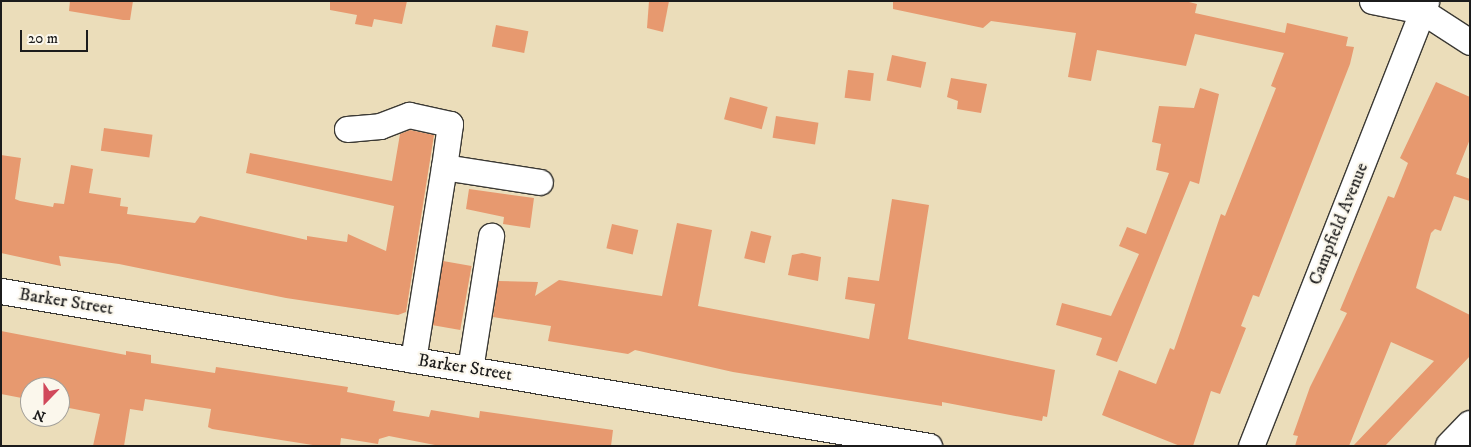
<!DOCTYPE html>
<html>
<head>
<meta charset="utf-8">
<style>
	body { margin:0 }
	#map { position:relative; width:1471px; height:447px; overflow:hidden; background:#ebddba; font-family:"IM FELL DW Pica",serif }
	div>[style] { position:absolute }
	.building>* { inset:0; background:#e7996f; transform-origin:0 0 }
	.roads { filter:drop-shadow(1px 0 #3b3934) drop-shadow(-1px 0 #3b3934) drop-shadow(0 1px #3b3934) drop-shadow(0 -1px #3b3934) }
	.minor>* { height:25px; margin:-12.5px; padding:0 12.5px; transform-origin:12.5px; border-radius:12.5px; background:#fff }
	.major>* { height:28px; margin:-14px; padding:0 14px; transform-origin:14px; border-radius:14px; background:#fff }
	span { translate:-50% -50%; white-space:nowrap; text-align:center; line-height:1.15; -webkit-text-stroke:4.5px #fbf7ec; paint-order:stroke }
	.street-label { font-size:18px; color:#1c1c1c }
	.frame { position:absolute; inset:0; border:2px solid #1c1c1c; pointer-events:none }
	.north { position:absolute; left:20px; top:377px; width:50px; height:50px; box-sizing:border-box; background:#fbf7ec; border:1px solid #a29f99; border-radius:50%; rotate:202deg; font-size:14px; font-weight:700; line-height:20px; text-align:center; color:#1c1c1c }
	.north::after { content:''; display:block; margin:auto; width:18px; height:22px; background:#d1495b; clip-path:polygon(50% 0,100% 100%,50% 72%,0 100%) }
	.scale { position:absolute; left:20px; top:30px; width:68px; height:22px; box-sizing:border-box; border:2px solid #1c1c1c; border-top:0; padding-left:6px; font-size:15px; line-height:18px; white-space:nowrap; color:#1c1c1c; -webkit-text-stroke:4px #fbf7ec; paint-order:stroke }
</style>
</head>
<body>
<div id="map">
	<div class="building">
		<div style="clip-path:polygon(70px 1px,133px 1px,130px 20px,123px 20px,69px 11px)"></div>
		<div style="clip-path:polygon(330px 1px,407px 1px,402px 24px,374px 19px,372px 27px,355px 24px,357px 15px,330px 10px)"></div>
		<div style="clip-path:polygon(649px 1px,669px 1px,663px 32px,647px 28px)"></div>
		<div style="clip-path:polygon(893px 1px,1185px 1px,1197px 4px,1195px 13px,1285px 33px,1287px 23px,1348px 37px,1346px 46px,1354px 47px,1350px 64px,1259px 297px,1253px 295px,1241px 326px,1246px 328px,1220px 394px,1211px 391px,1193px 446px,1180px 446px,1102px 415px,1119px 370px,1156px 384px,1170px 348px,1174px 350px,1221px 214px,1225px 216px,1276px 88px,1271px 86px,1284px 53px,1195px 34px,1186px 66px,1097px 50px,1091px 81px,1068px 77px,1076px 33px,991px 21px,983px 28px,893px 9px)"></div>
		<div style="left:496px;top:25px;width:33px;height:22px;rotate:11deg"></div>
		<div style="left:892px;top:55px;width:35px;height:26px;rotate:12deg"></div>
		<div style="left:848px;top:70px;width:26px;height:28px;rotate:7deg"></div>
		<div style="clip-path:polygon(951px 78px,987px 84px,981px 113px,957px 109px,958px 101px,947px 97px)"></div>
		<div style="clip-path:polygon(1436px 82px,1470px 97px,1470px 139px,1456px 174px,1470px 179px,1470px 201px,1454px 196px,1441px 231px,1435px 229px,1431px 233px,1416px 288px,1470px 315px,1470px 356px,1385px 446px,1353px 446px,1434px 361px,1391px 342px,1349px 446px,1295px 446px,1298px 436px,1293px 435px,1310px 387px,1347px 313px,1340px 310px,1388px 196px,1394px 198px,1408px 163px,1400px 158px)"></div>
		<div style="clip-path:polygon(1200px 88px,1219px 94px,1199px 184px,1190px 181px,1117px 362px,1096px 355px,1102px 338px,1056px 325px,1062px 303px,1111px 316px,1139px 254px,1119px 246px,1127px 227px,1146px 234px,1169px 173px,1156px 170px,1161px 144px,1152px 142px,1159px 106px,1194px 108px)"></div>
		<div style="left:730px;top:97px;width:39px;height:23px;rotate:15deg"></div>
		<div style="left:776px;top:116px;width:43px;height:22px;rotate:9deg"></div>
		<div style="left:104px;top:128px;width:49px;height:23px;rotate:8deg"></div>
		<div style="clip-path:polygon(410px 130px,434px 135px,406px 312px,398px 315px,286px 298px,119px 264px,59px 256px,61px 266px,1px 253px,1px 155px,21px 158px,15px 199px,20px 201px,53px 207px,54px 203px,64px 204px,71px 165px,93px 169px,89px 193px,121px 198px,120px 206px,128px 207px,127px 214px,195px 223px,200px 216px,307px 240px,307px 236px,347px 242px,348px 234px,386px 251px,394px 206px,246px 173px,250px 153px,392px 181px,400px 134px)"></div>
		<div style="clip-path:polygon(469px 189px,534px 198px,530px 228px,503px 224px,504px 217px,466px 209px)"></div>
		<div style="clip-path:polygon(892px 199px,929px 205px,908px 339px,1055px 370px,1047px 417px,1043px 416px,1042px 421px,942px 402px,942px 406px,733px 372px,635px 350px,628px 354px,548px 341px,551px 326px,493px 317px,498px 281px,538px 282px,535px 296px,559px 280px,662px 296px,677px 223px,712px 230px,698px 306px,869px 339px,875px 304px,845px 299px,848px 277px,879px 281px)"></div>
		<div style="left:612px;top:224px;width:27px;height:25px;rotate:13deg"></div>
		<div style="left:751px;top:231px;width:21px;height:28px;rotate:14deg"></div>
		<div style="clip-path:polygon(802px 253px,821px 257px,818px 281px,788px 275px,792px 255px)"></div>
		<div style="left:443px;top:261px;width:29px;height:65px;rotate:10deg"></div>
		<div style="clip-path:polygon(1px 331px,126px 355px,126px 351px,151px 355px,151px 363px,215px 373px,216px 367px,348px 387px,347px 392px,395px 401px,393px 411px,429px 417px,431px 410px,479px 418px,480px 411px,613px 430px,611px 446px,440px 446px,389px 436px,379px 439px,378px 444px,341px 438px,340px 446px,319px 446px,212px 429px,208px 427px,211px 409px,145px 399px,143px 411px,130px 409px,124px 446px,93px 446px,100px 414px,69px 408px,70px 402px,60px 400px,60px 387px,30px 387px,27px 399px,1px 394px)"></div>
	</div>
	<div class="roads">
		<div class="minor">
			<div style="left:1372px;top:1px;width:51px;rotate:11.3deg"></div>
			<div style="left:1422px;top:11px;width:57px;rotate:32.9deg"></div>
			<div style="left:347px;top:129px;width:33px;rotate:-5deg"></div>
			<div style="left:380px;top:126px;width:31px;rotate:-21deg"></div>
			<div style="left:409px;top:115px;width:42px;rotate:12.4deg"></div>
			<div style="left:450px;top:124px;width:43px;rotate:97.9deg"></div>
			<div style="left:1px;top:291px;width:941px;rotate:9.48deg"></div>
			<div style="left:413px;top:360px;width:195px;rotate:-80.9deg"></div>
			<div style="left:444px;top:167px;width:97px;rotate:8.9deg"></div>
			<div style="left:470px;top:369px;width:135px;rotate:-81deg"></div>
			<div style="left:1251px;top:446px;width:478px;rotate:-68.5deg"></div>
		</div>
		<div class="major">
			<div style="left:1450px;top:446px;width:29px;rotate:-46deg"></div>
		</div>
	</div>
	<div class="street-label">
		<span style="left:1339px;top:224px;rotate:-68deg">Campfield Avenue</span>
		<span style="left:66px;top:302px;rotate:9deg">Barker Street</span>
		<span style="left:465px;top:368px;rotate:9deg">Barker Street</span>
	</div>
	<div class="frame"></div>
	<div class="north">N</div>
	<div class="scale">20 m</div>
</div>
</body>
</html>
